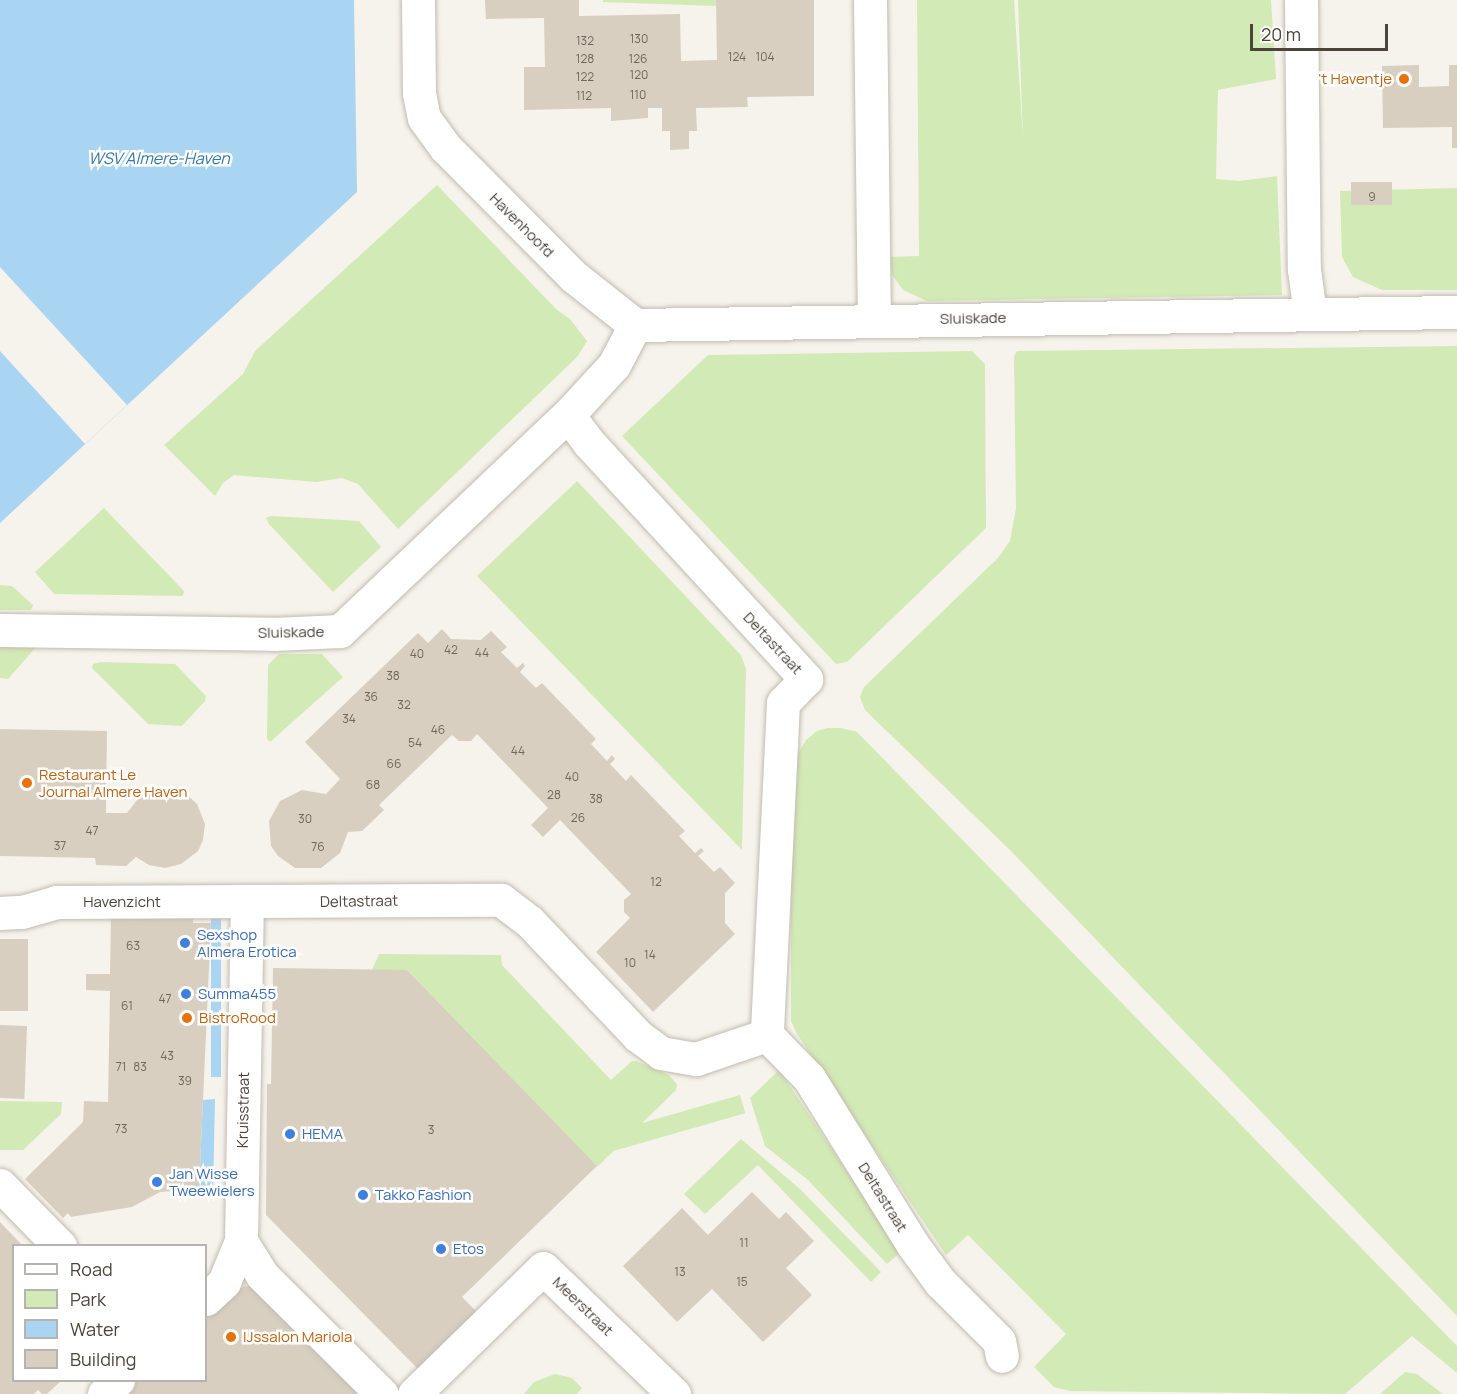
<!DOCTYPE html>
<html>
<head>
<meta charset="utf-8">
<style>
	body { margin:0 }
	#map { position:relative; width:1457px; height:1394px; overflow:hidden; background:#f6f3ec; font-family:Manrope,sans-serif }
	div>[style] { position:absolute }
	.green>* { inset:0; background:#d2eab5; transform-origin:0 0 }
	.water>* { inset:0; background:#a9d4f2; transform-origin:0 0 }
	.pier>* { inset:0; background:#f6f3ec }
	.building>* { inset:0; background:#d8cfc1; transform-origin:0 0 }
	.roads { filter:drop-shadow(0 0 2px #c2bbae) drop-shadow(0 0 2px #c2bbae) }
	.street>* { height:33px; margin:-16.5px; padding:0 16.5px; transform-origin:16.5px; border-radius:16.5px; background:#fff }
	.dots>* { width:16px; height:16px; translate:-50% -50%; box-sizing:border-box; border:3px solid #fff; border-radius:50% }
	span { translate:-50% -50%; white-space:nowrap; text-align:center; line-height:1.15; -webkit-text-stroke:5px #fff; paint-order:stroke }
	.number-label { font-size:12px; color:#6e675b }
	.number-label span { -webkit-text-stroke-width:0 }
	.food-label { font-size:15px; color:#c56008 }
	.right { translate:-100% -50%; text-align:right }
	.left { translate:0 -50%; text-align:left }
	.street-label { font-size:15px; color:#4b4439 }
	.shop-label { font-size:15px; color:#366cbe }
	.water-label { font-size:16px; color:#2e7ab2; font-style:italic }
	.legend { position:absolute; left:12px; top:1244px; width:195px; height:138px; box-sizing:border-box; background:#fff; border:2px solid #b7b4b0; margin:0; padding:8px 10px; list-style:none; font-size:18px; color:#4b4439 }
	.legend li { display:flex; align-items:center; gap:12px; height:30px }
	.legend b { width:30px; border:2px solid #b7b4b0 }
	.scale { position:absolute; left:1250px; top:24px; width:138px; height:27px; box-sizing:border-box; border:3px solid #4b4439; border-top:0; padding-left:8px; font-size:18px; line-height:21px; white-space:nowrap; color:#4b4439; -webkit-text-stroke:4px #fff; paint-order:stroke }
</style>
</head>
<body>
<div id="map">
	<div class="green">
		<i style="clip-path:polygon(603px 0,716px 0,716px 6px,603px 2px)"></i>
		<i style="clip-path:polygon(917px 0,1014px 0,1023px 139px,1018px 0,1271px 0,1276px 79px,1218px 90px,1216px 179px,1239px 181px,1277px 176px,1282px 295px,927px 301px,903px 290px,892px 275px,889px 262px,891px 257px,919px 256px)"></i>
		<i style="clip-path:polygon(437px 185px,557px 310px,570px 319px,587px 341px,578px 356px,398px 529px,358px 484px,342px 478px,316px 482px,234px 475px,223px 483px,215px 496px,164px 445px,243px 374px,255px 351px)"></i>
		<i style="clip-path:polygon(1457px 188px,1457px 290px,1382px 290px,1353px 277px,1342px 257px,1340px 191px)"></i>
		<i style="clip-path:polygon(1457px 346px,1457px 1316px,1011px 851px,865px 710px,860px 697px,864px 687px,998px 558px,1010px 541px,1016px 508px,1014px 356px,1017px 351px)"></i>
		<i style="clip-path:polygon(972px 351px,985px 364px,986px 528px,847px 662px,836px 664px,622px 436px,708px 355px)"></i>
		<i style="clip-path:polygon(577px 481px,741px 655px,746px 669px,742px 850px,477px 576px)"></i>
		<i style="clip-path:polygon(104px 508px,184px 591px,183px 596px,54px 594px,35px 572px)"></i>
		<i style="clip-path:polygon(271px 516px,359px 521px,381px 547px,333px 592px,269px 524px,266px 518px)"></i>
		<i style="clip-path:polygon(0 585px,12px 586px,33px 605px,31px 610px,0 610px)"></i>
		<i style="clip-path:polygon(0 645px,37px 646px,8px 679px,0 678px)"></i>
		<i style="clip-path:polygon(279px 654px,322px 654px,343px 677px,270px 742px,267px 739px,268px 665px)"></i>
		<i style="clip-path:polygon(101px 662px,175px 664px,206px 696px,205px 701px,182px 726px,148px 724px,92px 668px,93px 664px)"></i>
		<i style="clip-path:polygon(828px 728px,841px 728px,857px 732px,1457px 1346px,1457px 1373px,1412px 1336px,1345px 1394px,1070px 1391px,1054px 1387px,1034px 1367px,1066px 1334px,968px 1235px,946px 1255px,797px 1034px,791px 1021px,791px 780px,796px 757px,806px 740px,817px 731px)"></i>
		<i style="clip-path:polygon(379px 954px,501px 955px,502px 965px,611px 1080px,632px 1061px,636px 1061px,669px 1075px,677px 1084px,676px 1090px,597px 1167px,407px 970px,372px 970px)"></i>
		<i style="clip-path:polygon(779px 1070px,901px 1252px,887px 1264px,808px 1180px,765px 1146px,750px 1098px)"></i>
		<i style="left:740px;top:1095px;width:19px;height:209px;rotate:74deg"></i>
		<i style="clip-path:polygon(0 1101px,62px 1102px,61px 1114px,23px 1150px,0 1150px)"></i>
		<i style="clip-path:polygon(741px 1139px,800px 1189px,881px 1272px,871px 1282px,758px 1165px,705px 1214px,684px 1194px)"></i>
		<i style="clip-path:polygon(1405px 1372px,1417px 1374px,1443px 1394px,1380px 1394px)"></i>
		<i style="clip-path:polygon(555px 1374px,572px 1378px,582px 1388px,577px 1394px,524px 1394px,534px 1382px)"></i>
	</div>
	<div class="water">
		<i style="clip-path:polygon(0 0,354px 0,357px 192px,0 523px)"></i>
		<i style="left:211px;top:913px;width:10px;height:164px"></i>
		<i style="clip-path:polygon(215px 1099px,213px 1192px,199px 1189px,203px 1100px)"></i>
	</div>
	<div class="pier">
		<i style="clip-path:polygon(0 267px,127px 405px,85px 444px,0 351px)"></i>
	</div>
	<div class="building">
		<i style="clip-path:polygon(485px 0,579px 0,579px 16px,680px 14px,681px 61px,717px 60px,716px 0,814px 0,814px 96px,747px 97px,748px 107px,696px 108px,697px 131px,689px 131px,689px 149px,670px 150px,670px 131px,662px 131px,662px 108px,648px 108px,648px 118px,611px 121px,611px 108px,524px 110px,524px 67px,545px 67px,544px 18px,486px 19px)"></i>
		<i style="clip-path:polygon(1419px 65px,1419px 87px,1449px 86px,1449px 65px,1457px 65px,1457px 148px,1452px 148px,1452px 127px,1383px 128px,1382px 66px)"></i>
		<i style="left:1392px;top:182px;width:23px;height:41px;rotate:90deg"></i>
		<i style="clip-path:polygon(442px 629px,451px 639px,481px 640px,491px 631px,507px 647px,501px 652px,517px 668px,523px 663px,525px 666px,520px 672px,536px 688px,542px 683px,596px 739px,591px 744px,607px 761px,612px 755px,615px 759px,610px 764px,626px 781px,631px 775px,685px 831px,679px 836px,695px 853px,701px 848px,704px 851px,698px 856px,714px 872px,720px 867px,735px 883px,725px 893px,725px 923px,735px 934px,653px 1012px,596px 952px,630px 918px,624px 912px,624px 900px,631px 894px,560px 820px,543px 837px,531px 825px,548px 808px,477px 734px,471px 741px,459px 741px,452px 735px,379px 805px,384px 810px,362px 831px,348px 832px,340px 853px,321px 868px,295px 868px,278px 856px,271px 846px,269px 821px,280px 801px,302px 790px,326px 794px,340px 779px,305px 742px,418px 633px,428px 643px)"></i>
		<i style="clip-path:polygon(0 729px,107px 731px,106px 813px,127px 813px,137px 800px,152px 790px,169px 788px,185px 793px,197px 804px,205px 824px,203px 840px,198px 851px,181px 864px,165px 868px,149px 865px,136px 857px,126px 866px,96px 865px,95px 858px,0 856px)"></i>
		<i style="clip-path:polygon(111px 916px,193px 918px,193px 923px,211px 923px,199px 1189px,160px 1192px,132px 1207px,71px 1217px,68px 1213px,63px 1218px,25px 1179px,83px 1122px,84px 1101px,108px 1102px,110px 991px,86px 990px,86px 974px,110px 974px)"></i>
		<i style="left:0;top:939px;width:28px;height:72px"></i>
		<i style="clip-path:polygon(273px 968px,407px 970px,597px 1166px,462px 1297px,477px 1312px,418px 1369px,266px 1215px,267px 1084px,271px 1084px)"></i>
		<i style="left:0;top:1025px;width:27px;height:73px;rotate:2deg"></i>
		<i style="clip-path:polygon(752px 1192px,779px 1219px,786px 1212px,814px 1241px,786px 1268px,812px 1295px,763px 1342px,712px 1289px,677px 1322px,623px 1266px,682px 1208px,708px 1235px)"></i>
		<i style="clip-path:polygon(0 1222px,23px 1246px,14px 1246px,14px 1380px,62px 1380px,47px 1394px,42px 1394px,38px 1390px,34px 1394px,0 1394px)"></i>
		<i style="clip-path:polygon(245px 1286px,259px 1288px,370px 1394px,118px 1394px,132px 1380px,206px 1380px,206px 1315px,226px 1297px)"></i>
	</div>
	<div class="roads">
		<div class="street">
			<i style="left:418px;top:0;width:93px;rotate:89.4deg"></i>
			<i style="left:419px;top:93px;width:25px;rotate:79deg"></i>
			<i style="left:424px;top:118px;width:37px;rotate:54deg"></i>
			<i style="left:446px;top:148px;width:180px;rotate:45.2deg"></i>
			<i style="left:573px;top:276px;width:79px;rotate:38.3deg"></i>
			<i style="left:870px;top:0;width:320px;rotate:89.3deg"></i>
			<i style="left:1301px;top:0;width:269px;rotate:89.4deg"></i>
			<i style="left:1304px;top:269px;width:45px;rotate:82.4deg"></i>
			<i style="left:635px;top:325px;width:822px;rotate:-0.91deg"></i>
			<i style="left:568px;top:415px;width:35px;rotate:53deg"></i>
			<i style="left:589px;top:443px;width:321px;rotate:47.4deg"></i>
			<i style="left:806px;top:679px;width:33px;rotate:134deg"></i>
			<i style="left:783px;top:703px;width:332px;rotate:92.8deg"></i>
			<i style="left:767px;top:1035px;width:60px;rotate:45.7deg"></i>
			<i style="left:809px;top:1078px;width:197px;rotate:58.1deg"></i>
			<i style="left:913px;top:1245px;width:46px;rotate:53.9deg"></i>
			<i style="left:940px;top:1282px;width:83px;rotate:45deg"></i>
			<i style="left:999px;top:1341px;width:15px;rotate:79deg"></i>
			<i style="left:0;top:630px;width:273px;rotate:0.8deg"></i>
			<i style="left:273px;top:634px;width:67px;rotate:-2.6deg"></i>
			<i style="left:340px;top:631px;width:314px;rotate:-43.5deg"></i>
			<i style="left:568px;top:415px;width:68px;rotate:-47.4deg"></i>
			<i style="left:614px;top:365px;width:45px;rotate:-62.3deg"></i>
			<i style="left:0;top:913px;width:22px;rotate:-3deg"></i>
			<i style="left:22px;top:912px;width:35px;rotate:-16deg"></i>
			<i style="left:56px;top:902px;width:445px;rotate:-0.3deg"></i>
			<i style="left:501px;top:900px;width:35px;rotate:37deg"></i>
			<i style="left:529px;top:921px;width:158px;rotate:46.5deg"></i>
			<i style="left:638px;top:1036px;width:29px;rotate:36deg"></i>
			<i style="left:661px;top:1053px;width:36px;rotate:10deg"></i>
			<i style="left:696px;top:1059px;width:75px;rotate:-18.7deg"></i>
			<i style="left:0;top:1185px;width:86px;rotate:45.5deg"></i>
			<i style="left:241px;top:1241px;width:40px;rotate:58deg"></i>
			<i style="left:262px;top:1275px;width:169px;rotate:44.8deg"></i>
			<i style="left:206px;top:1299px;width:25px;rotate:-43deg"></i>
			<i style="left:224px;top:1282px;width:44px;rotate:-67.5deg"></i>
			<i style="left:241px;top:1241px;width:331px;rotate:-89deg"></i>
			<i style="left:104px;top:1394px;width:20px;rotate:-45deg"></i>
			<i style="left:414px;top:1394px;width:180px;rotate:-44.3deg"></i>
			<i style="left:543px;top:1268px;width:182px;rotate:43.9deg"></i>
		</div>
	</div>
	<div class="dots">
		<i style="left:1404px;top:79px;background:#e8710a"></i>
		<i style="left:27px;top:783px;background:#e8710a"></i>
		<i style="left:185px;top:943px;background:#3f7fe0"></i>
		<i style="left:186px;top:994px;background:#3f7fe0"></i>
		<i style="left:187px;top:1018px;background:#e8710a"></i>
		<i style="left:290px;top:1134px;background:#3f7fe0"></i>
		<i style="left:157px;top:1182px;background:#3f7fe0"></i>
		<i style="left:363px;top:1195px;background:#3f7fe0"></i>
		<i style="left:441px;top:1249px;background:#3f7fe0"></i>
		<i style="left:231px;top:1337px;background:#e8710a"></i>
	</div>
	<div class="number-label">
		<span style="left:639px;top:39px">130</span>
		<span style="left:585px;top:41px">132</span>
		<span style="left:737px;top:57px">124</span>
		<span style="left:765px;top:57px">104</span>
		<span style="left:585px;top:59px">128</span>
		<span style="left:638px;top:59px">126</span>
		<span style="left:639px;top:75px">120</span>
		<span style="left:585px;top:77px">122</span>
		<span style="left:638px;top:95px">110</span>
		<span style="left:584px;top:96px">112</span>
		<span style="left:1372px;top:197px">9</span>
		<span style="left:451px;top:650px">42</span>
		<span style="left:482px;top:653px">44</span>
		<span style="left:417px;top:654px">40</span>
		<span style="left:393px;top:676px">38</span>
		<span style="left:371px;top:697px">36</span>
		<span style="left:404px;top:705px">32</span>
		<span style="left:349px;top:719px">34</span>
		<span style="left:438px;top:730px">46</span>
		<span style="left:415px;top:743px">54</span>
		<span style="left:518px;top:751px">44</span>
		<span style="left:394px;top:764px">66</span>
		<span style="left:572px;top:777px">40</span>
		<span style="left:373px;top:785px">68</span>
		<span style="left:554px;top:795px">28</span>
		<span style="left:596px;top:799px">38</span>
		<span style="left:578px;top:818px">26</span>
		<span style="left:305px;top:819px">30</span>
		<span style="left:92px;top:831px">47</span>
		<span style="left:60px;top:846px">37</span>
		<span style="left:318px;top:847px">76</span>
		<span style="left:656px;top:882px">12</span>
		<span style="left:133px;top:946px">63</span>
		<span style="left:650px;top:955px">14</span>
		<span style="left:630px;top:963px">10</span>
		<span style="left:165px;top:999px">47</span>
		<span style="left:127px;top:1006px">61</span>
		<span style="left:167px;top:1056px">43</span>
		<span style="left:121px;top:1067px">71</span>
		<span style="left:140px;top:1067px">83</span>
		<span style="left:185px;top:1081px">39</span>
		<span style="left:121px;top:1129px">73</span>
		<span style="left:431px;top:1130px">3</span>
		<span style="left:744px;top:1243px">11</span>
		<span style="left:680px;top:1272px">13</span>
		<span style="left:742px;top:1282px">15</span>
	</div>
	<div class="food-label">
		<span class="right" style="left:1392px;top:79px">'t Haventje</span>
		<span class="left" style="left:39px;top:783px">Restaurant Le<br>Journal Almere Haven</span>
		<span class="left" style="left:199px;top:1018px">BistroRood</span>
		<span class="left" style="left:243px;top:1337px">IJssalon Mariola</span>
	</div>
	<div class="street-label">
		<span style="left:522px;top:225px;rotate:45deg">Havenhoofd</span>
		<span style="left:973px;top:318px;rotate:-1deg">Sluiskade</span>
		<span style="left:291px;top:632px;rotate:-1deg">Sluiskade</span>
		<span style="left:773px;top:643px;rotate:47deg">Deltastraat</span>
		<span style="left:359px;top:901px;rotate:-1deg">Deltastraat</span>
		<span style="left:122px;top:902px">Havenzicht</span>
		<span style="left:243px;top:1110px;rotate:-89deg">Kruisstraat</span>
		<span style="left:883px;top:1197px;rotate:58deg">Deltastraat</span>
		<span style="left:583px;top:1306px;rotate:44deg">Meerstraat</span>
	</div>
	<div class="shop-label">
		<span class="left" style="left:197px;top:943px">Sexshop<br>Almera Erotica</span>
		<span class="left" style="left:198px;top:994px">Summa455</span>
		<span class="left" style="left:302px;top:1134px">HEMA</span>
		<span class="left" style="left:169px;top:1182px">Jan Wisse<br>Tweewielers</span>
		<span class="left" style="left:375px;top:1195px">Takko Fashion</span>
		<span class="left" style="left:453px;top:1249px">Etos</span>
	</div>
	<div class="water-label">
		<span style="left:159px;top:158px">WSV Almere-Haven</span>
	</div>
	<ul class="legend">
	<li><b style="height:8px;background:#fff"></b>Road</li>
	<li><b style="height:16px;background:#d2eab5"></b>Park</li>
	<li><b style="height:16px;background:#a9d4f2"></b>Water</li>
	<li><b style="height:16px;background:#d8cfc1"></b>Building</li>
	</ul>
	<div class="scale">20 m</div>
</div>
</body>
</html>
